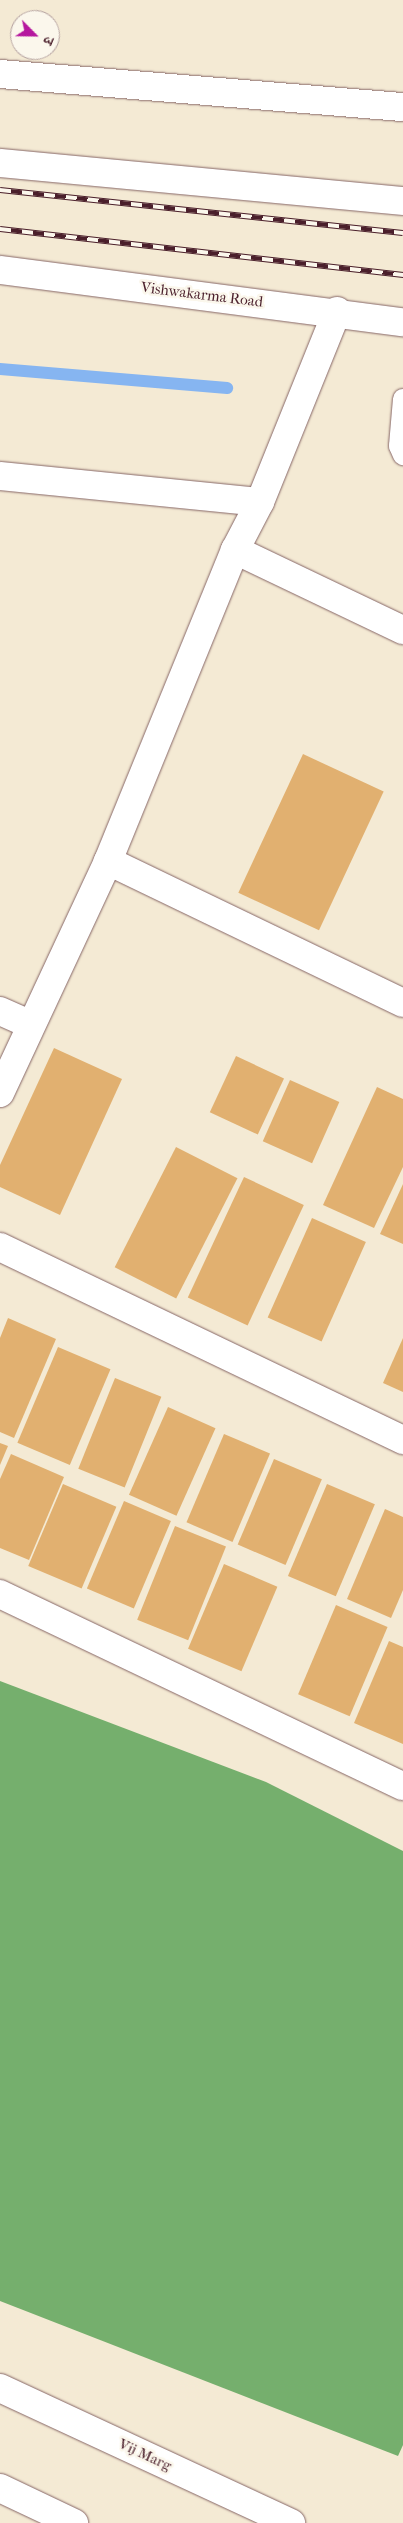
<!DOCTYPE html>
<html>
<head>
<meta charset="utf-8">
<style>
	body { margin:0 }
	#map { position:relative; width:403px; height:2523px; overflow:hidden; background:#f4ead4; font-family:"IM FELL French Canon","Noto Serif Devanagari",serif }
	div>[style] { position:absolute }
	.forest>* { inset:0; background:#75af6d }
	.stream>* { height:12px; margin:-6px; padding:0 6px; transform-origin:6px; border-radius:6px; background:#86b5f1 }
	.building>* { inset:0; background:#e1b070; transform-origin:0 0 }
	.roads { filter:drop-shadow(0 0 1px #866666) drop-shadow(0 0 1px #866666) }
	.service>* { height:20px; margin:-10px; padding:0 10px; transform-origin:10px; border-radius:10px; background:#fff }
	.minor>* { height:28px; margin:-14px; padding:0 14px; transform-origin:14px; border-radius:14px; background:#fff }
	.tertiary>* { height:28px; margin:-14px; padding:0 14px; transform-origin:14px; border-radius:14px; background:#fff }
	.secondary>* { height:28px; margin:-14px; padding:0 14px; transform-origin:14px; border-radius:14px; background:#fff }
	.rail>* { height:5.5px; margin-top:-2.75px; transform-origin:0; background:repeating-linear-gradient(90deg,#fbf7ec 0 11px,#4a1f2b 0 22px); box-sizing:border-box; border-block:1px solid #4a1f2b }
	span { translate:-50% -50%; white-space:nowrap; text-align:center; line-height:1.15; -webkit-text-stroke:5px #fbf7ec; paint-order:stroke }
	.street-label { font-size:15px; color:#4a1f2b }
	.north { position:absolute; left:10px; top:10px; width:50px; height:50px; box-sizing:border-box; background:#fbf7ec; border:1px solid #b4a19f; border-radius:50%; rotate:113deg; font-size:14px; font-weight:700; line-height:20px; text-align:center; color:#4a1f2b }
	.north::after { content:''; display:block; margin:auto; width:18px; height:22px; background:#b5179e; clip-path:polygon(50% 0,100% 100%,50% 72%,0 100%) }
</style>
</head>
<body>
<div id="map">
	<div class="forest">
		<i style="clip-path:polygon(0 1681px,266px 1782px,403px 1851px,403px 2445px,398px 2456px,0 2301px)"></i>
	</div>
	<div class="stream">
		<i style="left:0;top:369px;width:228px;rotate:4.8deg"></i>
	</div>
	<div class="building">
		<i style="left:303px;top:754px;width:89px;height:153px;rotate:25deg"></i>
		<i style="clip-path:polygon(54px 1048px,122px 1079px,60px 1215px,0 1187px,0 1165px)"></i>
		<i style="left:236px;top:1056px;width:53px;height:62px;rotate:25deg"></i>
		<i style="left:290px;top:1080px;width:54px;height:67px;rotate:24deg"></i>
		<i style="clip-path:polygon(377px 1087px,403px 1099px,403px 1167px,374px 1228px,323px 1205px)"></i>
		<i style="left:176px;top:1147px;width:69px;height:135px;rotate:27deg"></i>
		<i style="left:244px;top:1177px;width:66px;height:133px;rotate:25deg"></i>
		<i style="clip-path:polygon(403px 1184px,403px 1244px,380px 1234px)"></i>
		<i style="left:312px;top:1218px;width:59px;height:109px;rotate:24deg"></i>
		<i style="clip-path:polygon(8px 1318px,56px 1339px,14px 1438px,0 1432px,0 1338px)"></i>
		<i style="clip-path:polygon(403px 1338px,403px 1392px,383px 1383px)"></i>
		<i style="left:58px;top:1347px;width:57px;height:104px;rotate:23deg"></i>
		<i style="left:115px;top:1378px;width:50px;height:98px;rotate:22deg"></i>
		<i style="left:168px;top:1407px;width:52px;height:96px;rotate:24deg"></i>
		<i style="left:224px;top:1434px;width:50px;height:96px;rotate:23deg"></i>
		<i style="clip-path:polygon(0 1443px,8px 1446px,0 1465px)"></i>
		<i style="clip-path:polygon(11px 1454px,64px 1477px,29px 1560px,0 1548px,0 1479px)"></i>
		<i style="left:274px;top:1459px;width:52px;height:93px;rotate:23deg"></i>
		<i style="left:63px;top:1484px;width:58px;height:89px;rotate:23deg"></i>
		<i style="left:327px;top:1484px;width:52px;height:100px;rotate:23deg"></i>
		<i style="left:124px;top:1501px;width:51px;height:95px;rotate:23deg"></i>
		<i style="clip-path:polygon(385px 1509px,403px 1517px,403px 1590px,391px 1618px,347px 1599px)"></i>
		<i style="left:175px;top:1526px;width:55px;height:101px;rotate:22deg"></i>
		<i style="left:224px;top:1564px;width:58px;height:92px;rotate:23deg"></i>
		<i style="left:336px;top:1605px;width:56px;height:97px;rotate:23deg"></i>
		<i style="clip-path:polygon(389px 1641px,403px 1647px,403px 1744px,354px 1723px)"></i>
	</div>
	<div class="roads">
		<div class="service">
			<i style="left:403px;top:399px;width:47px;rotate:94.9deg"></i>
			<i style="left:399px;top:446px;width:10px;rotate:66deg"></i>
		</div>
		<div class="minor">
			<i style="left:0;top:74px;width:404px;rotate:4.7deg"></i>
			<i style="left:0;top:476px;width:261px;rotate:5.7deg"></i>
			<i style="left:235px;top:550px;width:186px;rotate:25.5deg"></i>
			<i style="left:108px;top:861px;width:327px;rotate:25.7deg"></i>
			<i style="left:0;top:1011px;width:34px;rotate:24deg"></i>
			<i style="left:0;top:1093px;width:256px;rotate:-65deg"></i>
			<i style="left:108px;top:861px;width:336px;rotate:-67.8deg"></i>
			<i style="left:235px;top:550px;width:54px;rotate:-62.5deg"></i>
			<i style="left:260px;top:502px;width:206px;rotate:-68deg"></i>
			<i style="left:0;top:1247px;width:447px;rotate:25.6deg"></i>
			<i style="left:0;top:1594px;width:446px;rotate:25.5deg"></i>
			<i style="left:0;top:2488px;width:82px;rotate:25.3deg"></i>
		</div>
		<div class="tertiary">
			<i style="left:0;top:2388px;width:321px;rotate:24.9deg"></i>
		</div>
		<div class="secondary">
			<i style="left:0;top:163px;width:405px;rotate:5.4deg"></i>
			<i style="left:0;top:270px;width:406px;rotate:7.4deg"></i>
		</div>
	</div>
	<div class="rail">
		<i style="left:0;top:190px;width:405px;rotate:6.1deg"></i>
		<i style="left:0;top:229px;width:406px;rotate:6.5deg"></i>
	</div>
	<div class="street-label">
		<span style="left:202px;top:295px;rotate:7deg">Vishwakarma Road</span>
		<span style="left:145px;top:2455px;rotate:25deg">Vij Marg</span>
	</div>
	<div class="north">उ</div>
</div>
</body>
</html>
